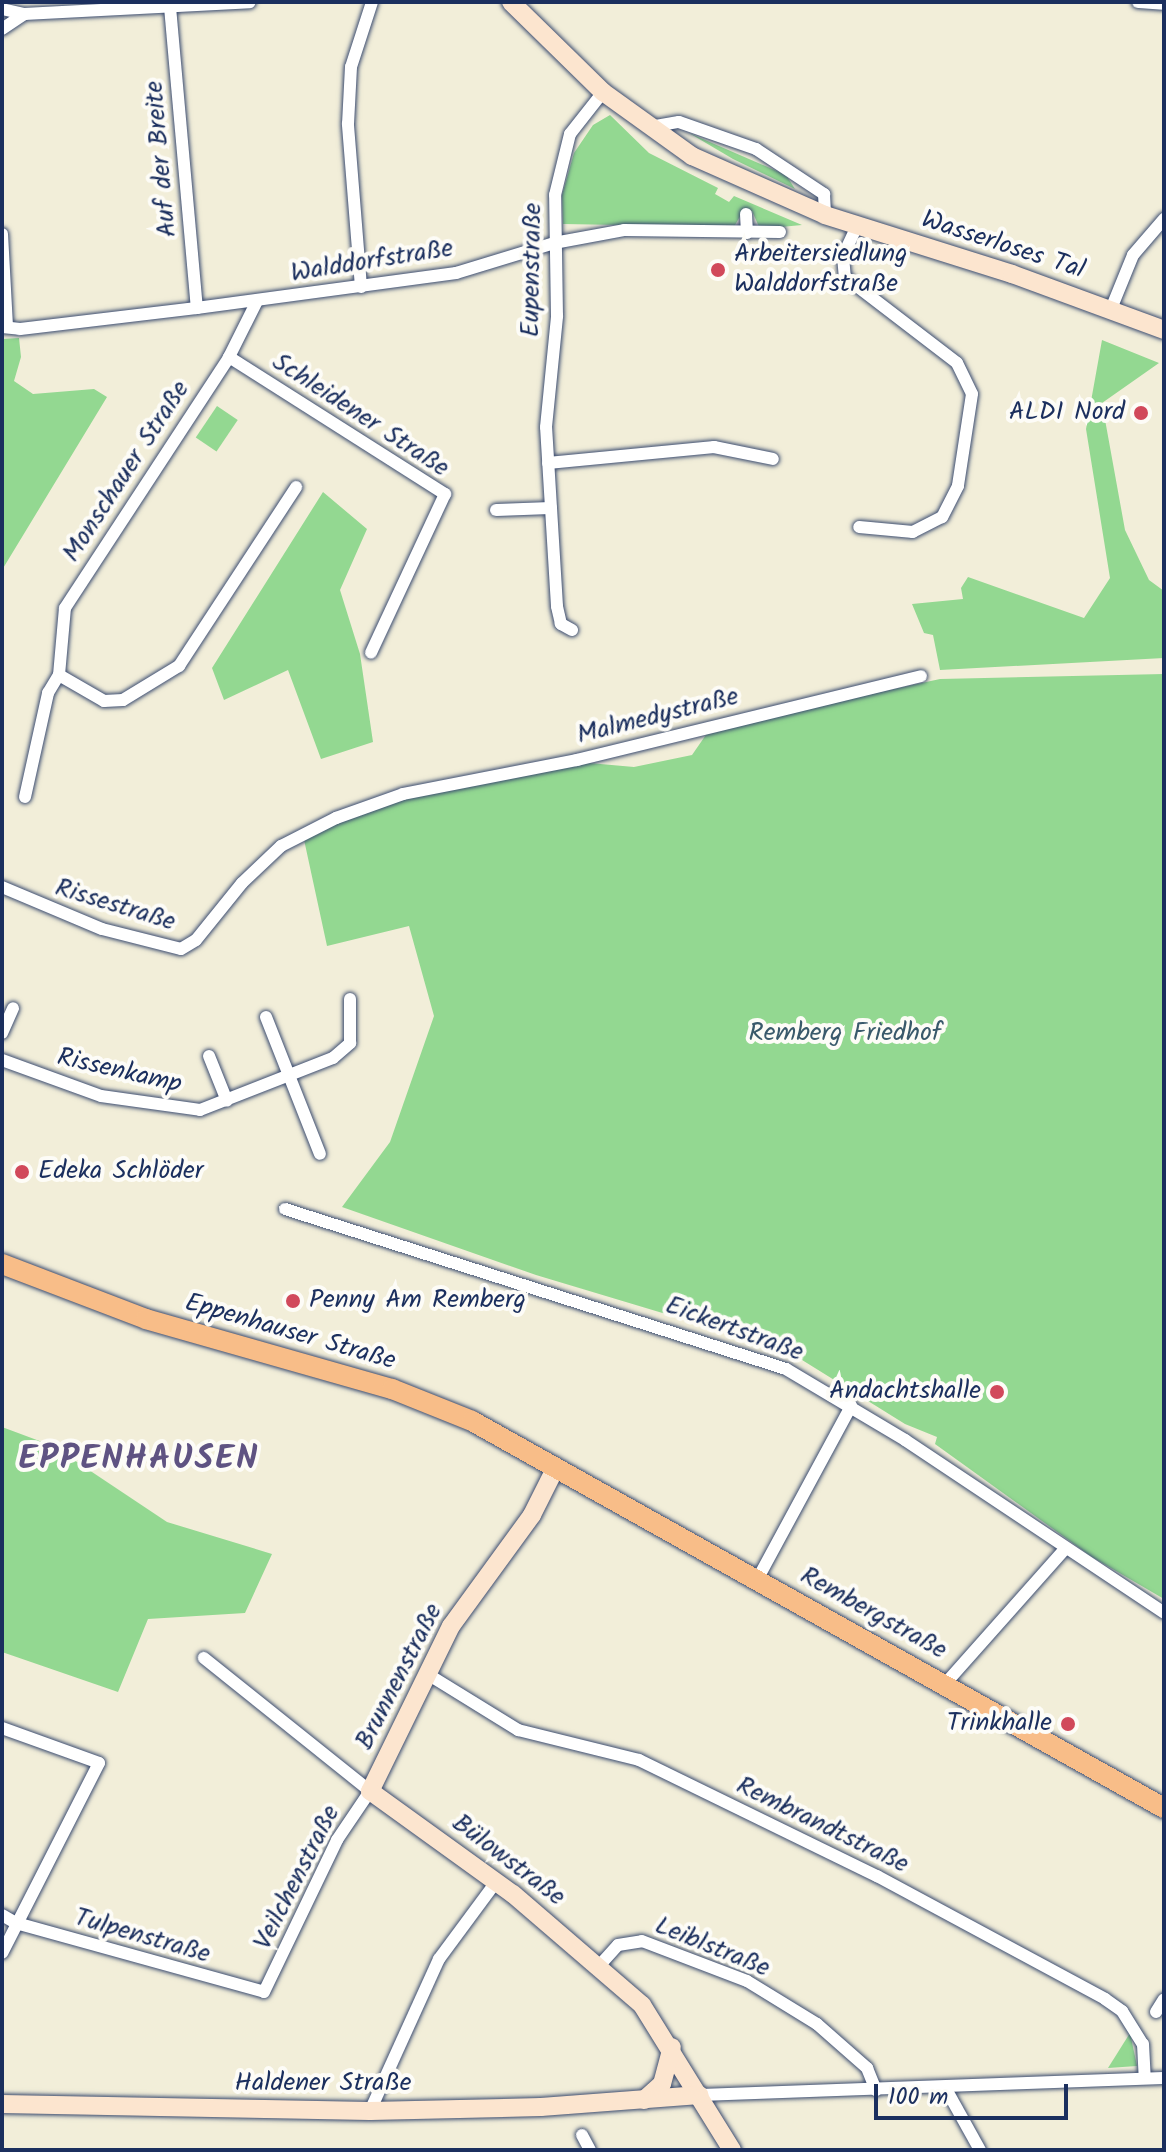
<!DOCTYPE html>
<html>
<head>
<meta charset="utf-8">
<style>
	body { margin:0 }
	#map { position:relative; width:1166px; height:2152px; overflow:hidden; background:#f2eed9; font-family:Kalam,sans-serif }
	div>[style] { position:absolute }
	.green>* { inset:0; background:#93d891; transform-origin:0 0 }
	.roads { filter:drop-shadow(0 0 2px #3b4c70) drop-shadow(0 0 2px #3b4c70) }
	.street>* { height:12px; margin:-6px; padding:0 6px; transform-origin:6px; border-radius:6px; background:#fff }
	.secondary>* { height:18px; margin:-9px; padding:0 9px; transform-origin:9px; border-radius:9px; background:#fce5cf }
	.primary>* { height:20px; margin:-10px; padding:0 10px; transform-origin:10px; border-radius:10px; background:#f8bd88 }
	.dots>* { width:22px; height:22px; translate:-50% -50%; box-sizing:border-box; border:4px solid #fdfcf7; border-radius:50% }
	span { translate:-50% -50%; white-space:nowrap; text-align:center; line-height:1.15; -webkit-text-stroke:8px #fdfcf7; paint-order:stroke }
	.street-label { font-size:26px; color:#1b2f5e }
	.poi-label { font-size:26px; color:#1b2f5e }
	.left { translate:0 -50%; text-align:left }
	.right { translate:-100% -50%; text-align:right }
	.park-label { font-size:26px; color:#39596b }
	.district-label { font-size:34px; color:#5f5382; font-weight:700; letter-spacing:2px }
	.frame { position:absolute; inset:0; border:4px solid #1b2f5e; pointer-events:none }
	.scale { position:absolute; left:874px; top:2084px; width:194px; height:36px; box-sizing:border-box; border:4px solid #1b2f5e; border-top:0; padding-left:10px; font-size:24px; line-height:28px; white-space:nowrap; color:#1b2f5e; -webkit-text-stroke:6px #fdfcf7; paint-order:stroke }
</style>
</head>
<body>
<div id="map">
	<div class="green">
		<i style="clip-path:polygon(610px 115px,649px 153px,718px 188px,715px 194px,729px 202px,734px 196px,802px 225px,760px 229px,752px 211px,743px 211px,734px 227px,563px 224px,562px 195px,574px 153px,593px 125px)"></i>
		<i style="clip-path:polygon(689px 133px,786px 175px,795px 189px,733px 159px)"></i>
		<i style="clip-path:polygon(19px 338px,21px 357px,14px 381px,33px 394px,94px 389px,107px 397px,2px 570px,2px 339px)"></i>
		<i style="clip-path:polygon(1102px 340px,1159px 363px,1102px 403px,1125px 530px,1149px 580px,1164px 591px,1164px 658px,940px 670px,933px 635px,924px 633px,912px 604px,963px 599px,961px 588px,968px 577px,1084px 618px,1110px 578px,1086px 429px)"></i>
		<i style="left:217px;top:406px;width:25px;height:38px;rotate:34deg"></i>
		<i style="clip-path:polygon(323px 492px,367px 529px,340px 590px,360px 654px,373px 742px,321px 759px,288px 670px,224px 700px,212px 668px)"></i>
		<i style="clip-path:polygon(1164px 674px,1164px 1599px,1092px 1557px,935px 1444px,937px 1437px,905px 1424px,786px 1350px,536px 1275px,342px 1207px,390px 1142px,434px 1016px,409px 926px,327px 946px,303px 835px,403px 794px,578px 762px,634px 767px,692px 755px,710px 729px,940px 679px)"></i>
		<i style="clip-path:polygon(2px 1427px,53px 1446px,167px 1522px,272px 1554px,245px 1613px,148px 1619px,118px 1692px,2px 1652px)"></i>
		<i style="clip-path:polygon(1130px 2033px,1137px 2066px,1108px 2068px)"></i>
	</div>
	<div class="roads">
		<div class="street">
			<i style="left:1138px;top:2px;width:26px;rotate:4deg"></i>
			<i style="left:170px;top:7px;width:302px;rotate:84.9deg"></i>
			<i style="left:2px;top:9px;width:23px;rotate:13deg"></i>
			<i style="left:2px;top:29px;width:27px;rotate:-34deg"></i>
			<i style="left:24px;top:14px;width:226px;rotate:-3deg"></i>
			<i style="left:650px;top:127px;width:29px;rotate:-10deg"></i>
			<i style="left:679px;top:122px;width:82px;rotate:19.3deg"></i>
			<i style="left:756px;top:149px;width:82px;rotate:33.5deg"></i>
			<i style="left:824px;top:194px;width:21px;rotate:87deg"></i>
			<i style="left:746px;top:214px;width:19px;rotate:87deg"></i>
			<i style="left:857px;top:226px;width:33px;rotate:115deg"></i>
			<i style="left:843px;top:256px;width:21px;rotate:85deg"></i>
			<i style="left:845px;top:277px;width:141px;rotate:37.5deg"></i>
			<i style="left:957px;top:363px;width:34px;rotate:64deg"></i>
			<i style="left:972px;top:394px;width:93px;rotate:98.7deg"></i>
			<i style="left:958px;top:486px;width:35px;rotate:117deg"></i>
			<i style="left:942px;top:517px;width:33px;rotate:153deg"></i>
			<i style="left:913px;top:532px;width:54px;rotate:-174.7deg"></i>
			<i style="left:2px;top:234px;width:92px;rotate:86.9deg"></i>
			<i style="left:361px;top:287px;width:164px;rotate:-94.6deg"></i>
			<i style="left:348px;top:124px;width:57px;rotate:-87deg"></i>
			<i style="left:351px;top:67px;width:68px;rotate:-72.1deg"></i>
			<i style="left:1111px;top:309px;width:58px;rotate:-67.8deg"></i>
			<i style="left:1133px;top:255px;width:48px;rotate:-49.3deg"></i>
			<i style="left:2px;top:327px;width:18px;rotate:6deg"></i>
			<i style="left:20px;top:329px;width:178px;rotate:-6.8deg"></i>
			<i style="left:197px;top:308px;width:261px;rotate:-7.7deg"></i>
			<i style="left:456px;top:273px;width:102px;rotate:-17deg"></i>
			<i style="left:554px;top:243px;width:71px;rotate:-10.5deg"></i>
			<i style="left:624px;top:230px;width:156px;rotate:0.7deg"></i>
			<i style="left:229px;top:357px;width:256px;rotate:32.4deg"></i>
			<i style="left:445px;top:494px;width:175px;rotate:115deg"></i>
			<i style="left:548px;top:463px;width:167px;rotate:-5.5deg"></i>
			<i style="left:714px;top:447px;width:60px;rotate:11.5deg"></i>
			<i style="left:496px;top:510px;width:55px;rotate:-2.1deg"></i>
			<i style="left:572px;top:630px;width:13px;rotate:-151deg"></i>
			<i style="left:561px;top:624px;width:18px;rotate:-103deg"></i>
			<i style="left:557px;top:606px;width:179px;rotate:-93.5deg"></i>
			<i style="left:546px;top:427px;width:112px;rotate:-84.3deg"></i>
			<i style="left:557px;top:316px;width:121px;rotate:-90.9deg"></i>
			<i style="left:555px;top:195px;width:63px;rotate:-76.2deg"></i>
			<i style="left:570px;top:134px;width:53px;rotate:-51.8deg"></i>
			<i style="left:59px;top:675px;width:52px;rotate:30deg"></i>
			<i style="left:104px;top:701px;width:19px;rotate:-3deg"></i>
			<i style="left:123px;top:700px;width:66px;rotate:-31.3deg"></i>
			<i style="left:179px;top:666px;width:214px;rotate:-56.8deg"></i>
			<i style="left:25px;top:797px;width:107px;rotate:-77.5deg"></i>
			<i style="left:48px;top:693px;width:21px;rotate:-59deg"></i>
			<i style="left:59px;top:675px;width:67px;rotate:-84.9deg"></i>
			<i style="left:65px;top:608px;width:300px;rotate:-56.8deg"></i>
			<i style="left:229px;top:357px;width:63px;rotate:-63.4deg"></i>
			<i style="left:2px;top:887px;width:108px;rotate:22.8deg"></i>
			<i style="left:102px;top:929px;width:81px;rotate:14.2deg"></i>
			<i style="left:181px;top:949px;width:17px;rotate:-31deg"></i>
			<i style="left:196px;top:940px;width:73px;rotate:-51.1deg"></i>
			<i style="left:242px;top:883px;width:54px;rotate:-43.5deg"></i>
			<i style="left:281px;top:846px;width:62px;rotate:-27deg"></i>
			<i style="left:336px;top:818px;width:71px;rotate:-19.7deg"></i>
			<i style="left:403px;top:794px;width:177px;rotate:-11.1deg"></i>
			<i style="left:577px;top:760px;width:354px;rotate:-13.7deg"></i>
			<i style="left:266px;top:1017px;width:147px;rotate:68.5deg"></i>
			<i style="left:2px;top:1033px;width:27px;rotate:-66deg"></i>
			<i style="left:209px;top:1056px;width:48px;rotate:68.2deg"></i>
			<i style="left:2px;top:1060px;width:105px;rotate:20deg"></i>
			<i style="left:101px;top:1096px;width:100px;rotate:8deg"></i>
			<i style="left:200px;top:1110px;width:143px;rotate:-21.4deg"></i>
			<i style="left:333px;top:1058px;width:23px;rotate:-41deg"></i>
			<i style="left:350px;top:1043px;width:44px;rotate:-90deg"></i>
			<i style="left:285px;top:1209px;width:526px;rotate:17.71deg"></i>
			<i style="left:786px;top:1369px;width:139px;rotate:30.8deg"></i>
			<i style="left:905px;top:1440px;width:311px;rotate:33.7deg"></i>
			<i style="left:757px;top:1580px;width:198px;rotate:-61.6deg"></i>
			<i style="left:429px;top:1675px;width:105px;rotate:31.7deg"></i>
			<i style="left:518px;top:1730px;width:125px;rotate:13.9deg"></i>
			<i style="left:639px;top:1760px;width:265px;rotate:26deg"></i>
			<i style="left:877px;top:1876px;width:259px;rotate:28.3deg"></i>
			<i style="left:1105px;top:1999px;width:21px;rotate:35deg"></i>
			<i style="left:1122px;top:2011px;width:39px;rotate:58deg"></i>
			<i style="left:1143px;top:2044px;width:34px;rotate:87deg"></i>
			<i style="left:945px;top:1684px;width:181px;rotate:-48.4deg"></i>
			<i style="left:2px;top:1728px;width:103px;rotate:19.8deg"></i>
			<i style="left:99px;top:1763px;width:213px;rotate:117deg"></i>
			<i style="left:2px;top:1915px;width:16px;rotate:30deg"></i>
			<i style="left:16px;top:1923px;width:257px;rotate:15.5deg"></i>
			<i style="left:264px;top:1992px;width:169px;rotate:-64.3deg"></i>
			<i style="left:337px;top:1840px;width:59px;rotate:-56deg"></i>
			<i style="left:370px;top:1791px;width:213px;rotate:-141.3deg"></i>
			<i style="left:599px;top:1966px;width:28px;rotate:-48deg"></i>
			<i style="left:618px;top:1945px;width:24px;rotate:-9deg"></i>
			<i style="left:642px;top:1941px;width:112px;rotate:20.9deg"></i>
			<i style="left:747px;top:1981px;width:82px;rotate:31.6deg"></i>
			<i style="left:817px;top:2024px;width:67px;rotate:41.3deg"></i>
			<i style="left:867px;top:2068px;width:24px;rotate:68deg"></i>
			<i style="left:1156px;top:2012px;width:15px;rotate:-58deg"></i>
			<i style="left:946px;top:2089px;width:70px;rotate:60.9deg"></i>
			<i style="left:700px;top:2095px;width:464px;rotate:-2.1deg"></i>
			<i style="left:370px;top:2111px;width:167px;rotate:-65.6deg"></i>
			<i style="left:439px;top:1959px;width:96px;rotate:-53.5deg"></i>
			<i style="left:582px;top:2135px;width:17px;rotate:62deg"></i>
		</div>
		<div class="secondary">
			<i style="left:511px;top:2px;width:129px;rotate:44.4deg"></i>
			<i style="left:603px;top:92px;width:110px;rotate:35.7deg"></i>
			<i style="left:692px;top:156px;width:145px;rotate:23.9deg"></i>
			<i style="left:825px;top:215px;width:196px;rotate:17.5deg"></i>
			<i style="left:1012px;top:274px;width:162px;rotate:20.2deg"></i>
			<i style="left:556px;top:1467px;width:54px;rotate:116.6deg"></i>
			<i style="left:532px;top:1515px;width:137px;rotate:126.1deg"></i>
			<i style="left:451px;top:1626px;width:184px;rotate:116.1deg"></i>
			<i style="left:370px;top:1791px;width:176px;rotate:35.8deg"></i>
			<i style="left:513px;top:1894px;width:170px;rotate:40.7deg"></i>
			<i style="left:642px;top:2005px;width:171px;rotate:58.2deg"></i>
			<i style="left:644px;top:2100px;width:24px;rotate:-42deg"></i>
			<i style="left:662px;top:2084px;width:38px;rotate:-75deg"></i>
			<i style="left:2px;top:2104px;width:368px;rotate:1.1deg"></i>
			<i style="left:370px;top:2111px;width:171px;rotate:-1.3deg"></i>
			<i style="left:541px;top:2107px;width:159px;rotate:-4.3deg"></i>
		</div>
		<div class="primary">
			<i style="left:2px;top:1264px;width:154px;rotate:20.9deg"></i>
			<i style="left:146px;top:1319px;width:256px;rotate:15.9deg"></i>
			<i style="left:392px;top:1389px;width:86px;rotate:21.8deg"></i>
			<i style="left:472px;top:1421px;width:793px;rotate:29.22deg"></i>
		</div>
	</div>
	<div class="dots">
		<i style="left:718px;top:270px;background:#d1495b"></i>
		<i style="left:1141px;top:413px;background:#d1495b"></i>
		<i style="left:22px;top:1172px;background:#d1495b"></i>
		<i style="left:293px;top:1301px;background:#d1495b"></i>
		<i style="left:997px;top:1392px;background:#d1495b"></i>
		<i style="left:1068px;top:1724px;background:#d1495b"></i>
	</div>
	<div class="street-label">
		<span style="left:162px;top:159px;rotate:-95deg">Auf der Breite</span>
		<span style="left:1003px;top:246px;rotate:18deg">Wasserloses Tal</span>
		<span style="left:372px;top:262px;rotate:-9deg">Walddorfstraße</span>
		<span style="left:533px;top:270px;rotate:-89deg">Eupenstraße</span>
		<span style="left:360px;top:416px;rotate:33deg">Schleidener Straße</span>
		<span style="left:127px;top:472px;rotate:-57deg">Monschauer Straße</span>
		<span style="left:658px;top:717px;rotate:-14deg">Malmedystraße</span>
		<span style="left:115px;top:906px;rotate:17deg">Rissestraße</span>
		<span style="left:119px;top:1072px;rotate:13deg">Rissenkamp</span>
		<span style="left:734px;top:1330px;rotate:20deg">Eickertstraße</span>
		<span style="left:290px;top:1333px;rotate:16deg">Eppenhauser Straße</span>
		<span style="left:873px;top:1614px;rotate:29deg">Rembergstraße</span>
		<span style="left:400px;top:1677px;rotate:-63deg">Brunnenstraße</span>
		<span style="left:822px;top:1826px;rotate:26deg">Rembrandtstraße</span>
		<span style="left:508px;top:1861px;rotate:37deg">Bülowstraße</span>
		<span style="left:298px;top:1878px;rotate:-63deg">Veilchenstraße</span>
		<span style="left:142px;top:1937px;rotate:16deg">Tulpenstraße</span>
		<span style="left:712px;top:1948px;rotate:22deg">Leiblstraße</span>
		<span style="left:323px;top:2084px">Haldener Straße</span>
	</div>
	<div class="poi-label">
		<span class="left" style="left:734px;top:270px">Arbeitersiedlung<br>Walddorfstraße</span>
		<span class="right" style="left:1125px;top:413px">ALDI Nord</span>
		<span class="left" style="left:38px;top:1172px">Edeka Schlöder</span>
		<span class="left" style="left:309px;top:1301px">Penny Am Remberg</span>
		<span class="right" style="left:981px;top:1392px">Andachtshalle</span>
		<span class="right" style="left:1052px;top:1724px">Trinkhalle</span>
	</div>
	<div class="park-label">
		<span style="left:845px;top:1034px">Remberg Friedhof</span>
	</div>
	<div class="district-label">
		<span style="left:139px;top:1460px">EPPENHAUSEN</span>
	</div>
	<div class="frame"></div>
	<div class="scale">100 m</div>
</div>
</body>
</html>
